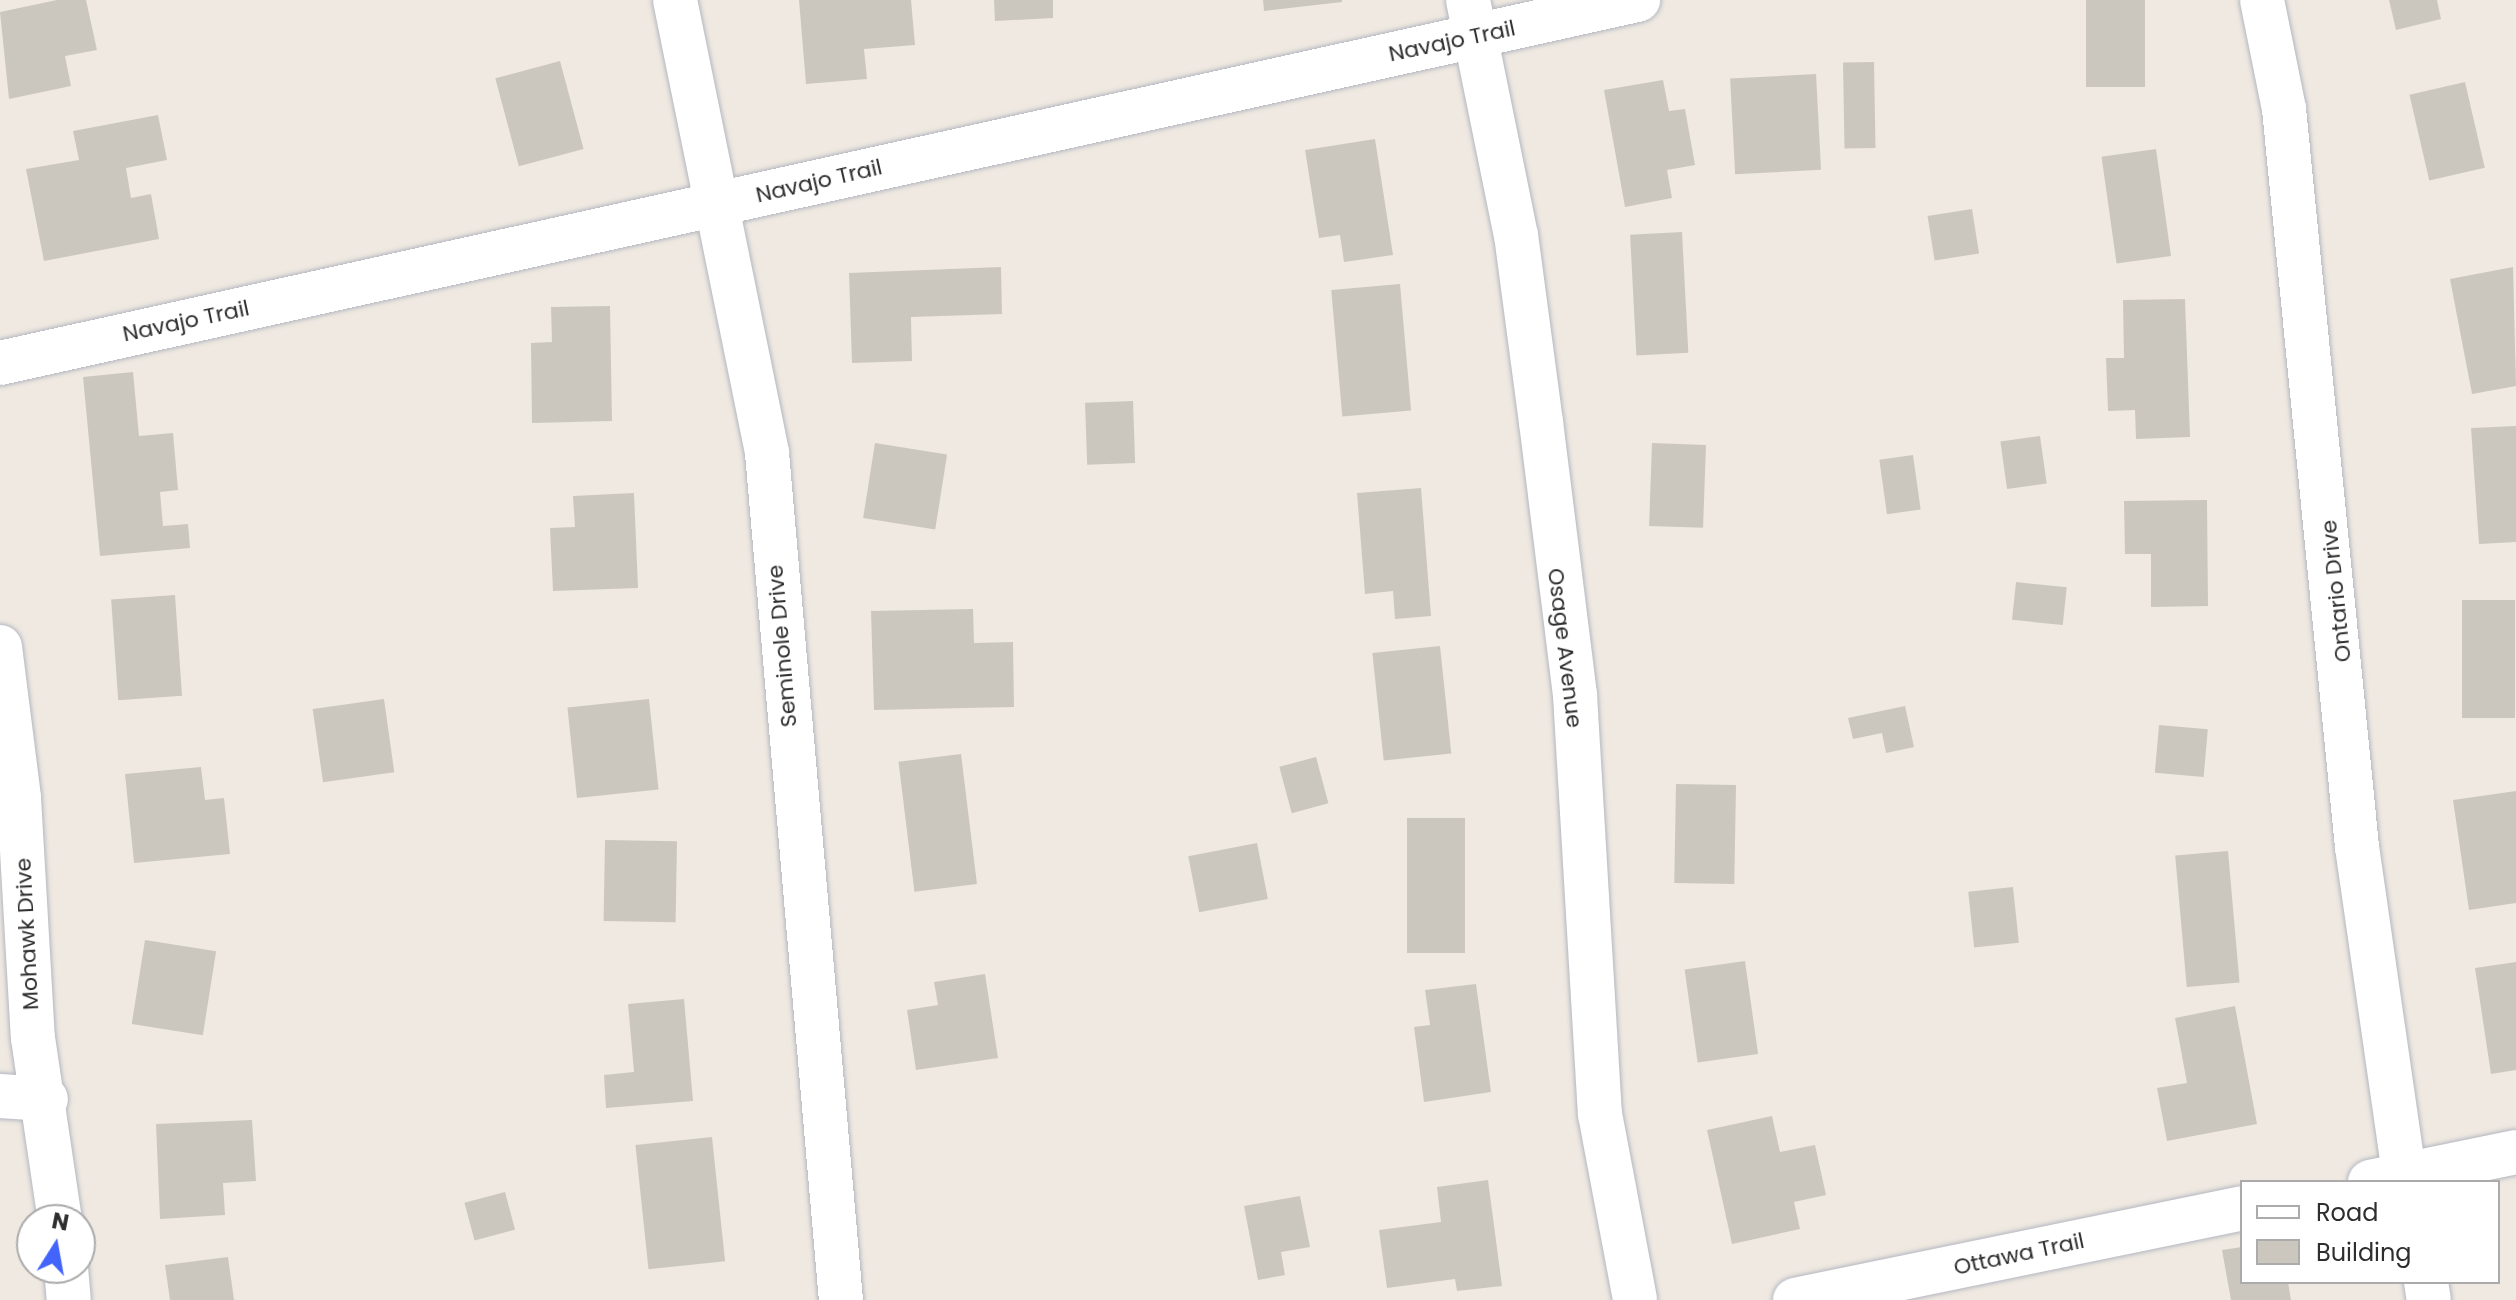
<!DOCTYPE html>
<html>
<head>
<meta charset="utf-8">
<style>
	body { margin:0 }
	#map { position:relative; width:2516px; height:1300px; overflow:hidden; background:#efe9e1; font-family:Poppins,sans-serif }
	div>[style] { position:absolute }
	.building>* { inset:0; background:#cbc7bf; transform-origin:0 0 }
	.roads { filter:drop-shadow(0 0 2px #b4b7c1) drop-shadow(0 0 2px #b4b7c1) }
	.minor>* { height:44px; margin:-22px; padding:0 22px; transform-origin:22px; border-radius:22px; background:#fff }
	span { translate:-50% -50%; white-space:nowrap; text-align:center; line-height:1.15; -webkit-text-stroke:8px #fff; paint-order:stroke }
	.street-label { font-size:22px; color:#2e2e2e }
	.legend { position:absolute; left:2240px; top:1180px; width:260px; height:104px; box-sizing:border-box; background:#fff; border:2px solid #ababab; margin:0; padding:10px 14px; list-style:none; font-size:24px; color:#2e2e2e }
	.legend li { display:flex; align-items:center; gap:16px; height:40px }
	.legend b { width:40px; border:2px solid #ababab }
	.north { position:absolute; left:16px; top:1204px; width:80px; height:80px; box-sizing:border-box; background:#fff; border:2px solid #ababab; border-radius:50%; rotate:11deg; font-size:22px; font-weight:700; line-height:32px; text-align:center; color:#2e2e2e }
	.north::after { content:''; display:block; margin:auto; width:28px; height:36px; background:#4264fb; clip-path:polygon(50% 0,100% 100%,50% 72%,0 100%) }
</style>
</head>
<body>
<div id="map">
	<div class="building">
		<i style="clip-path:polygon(57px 0,86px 0,97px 50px,65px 56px,71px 86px,9px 99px,0 12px)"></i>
		<i style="clip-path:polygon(799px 0,911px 0,915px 45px,864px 49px,867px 79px,806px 84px)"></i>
		<i style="clip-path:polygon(994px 0,1053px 0,1053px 18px,995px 21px)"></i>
		<i style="clip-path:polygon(1263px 0,1342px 0,1342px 2px,1264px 11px)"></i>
		<i style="left:2086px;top:0;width:59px;height:87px"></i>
		<i style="clip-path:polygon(2389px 0,2437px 0,2441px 19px,2396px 30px)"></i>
		<i style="left:560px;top:61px;width:91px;height:67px;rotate:75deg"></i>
		<i style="left:1874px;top:62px;width:86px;height:31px;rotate:89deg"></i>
		<i style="left:1816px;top:74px;width:96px;height:86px;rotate:87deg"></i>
		<i style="clip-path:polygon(1663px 80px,1669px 111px,1685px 109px,1695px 165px,1667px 170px,1672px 198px,1625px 207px,1604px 90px)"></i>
		<i style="left:2465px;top:82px;width:88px;height:57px;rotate:77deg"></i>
		<i style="clip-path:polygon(158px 115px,167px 160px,126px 168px,131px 198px,151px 194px,159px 239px,44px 261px,26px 169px,79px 160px,73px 131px)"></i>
		<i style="clip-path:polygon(1375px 139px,1393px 255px,1344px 262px,1340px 235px,1319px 238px,1305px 150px)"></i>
		<i style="left:2156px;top:149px;width:108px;height:55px;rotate:82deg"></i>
		<i style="left:1972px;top:209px;width:45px;height:45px;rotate:81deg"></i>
		<i style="left:1682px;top:232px;width:121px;height:52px;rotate:87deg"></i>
		<i style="clip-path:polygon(1001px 267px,1002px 314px,911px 317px,912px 361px,852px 363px,849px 273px)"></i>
		<i style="clip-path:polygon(2513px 267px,2516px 386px,2472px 394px,2450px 279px)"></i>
		<i style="left:1400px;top:284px;width:127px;height:69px;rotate:85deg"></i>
		<i style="clip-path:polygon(2185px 299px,2190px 437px,2136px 439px,2135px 410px,2108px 411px,2106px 358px,2124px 358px,2123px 300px)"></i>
		<i style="clip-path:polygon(610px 306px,612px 421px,532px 423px,531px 343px,552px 342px,551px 307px)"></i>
		<i style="clip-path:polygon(133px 372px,139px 436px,173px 433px,178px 490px,160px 492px,163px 526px,188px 524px,190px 548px,100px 556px,83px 377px)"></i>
		<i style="left:1133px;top:401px;width:62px;height:48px;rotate:88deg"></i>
		<i style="clip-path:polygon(2516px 426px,2516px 542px,2479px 544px,2471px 428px)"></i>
		<i style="left:2040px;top:436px;width:48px;height:40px;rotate:82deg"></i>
		<i style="left:875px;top:443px;width:73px;height:76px;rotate:9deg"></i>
		<i style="left:1652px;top:443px;width:54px;height:83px;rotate:2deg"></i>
		<i style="left:1913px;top:455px;width:55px;height:34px;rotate:82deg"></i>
		<i style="clip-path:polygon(1421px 488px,1431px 616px,1395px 619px,1393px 591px,1365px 594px,1357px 493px)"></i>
		<i style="clip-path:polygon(634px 493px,638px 588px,553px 591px,550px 528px,575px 527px,573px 496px)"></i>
		<i style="clip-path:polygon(2207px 500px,2208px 606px,2151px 607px,2151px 554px,2125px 554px,2124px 501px)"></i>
		<i style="left:2016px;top:582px;width:51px;height:38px;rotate:6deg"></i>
		<i style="left:175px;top:595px;width:101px;height:64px;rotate:86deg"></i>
		<i style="left:2515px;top:600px;width:118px;height:53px;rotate:90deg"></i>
		<i style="clip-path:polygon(973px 609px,974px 643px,1013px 642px,1014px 707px,874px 710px,871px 611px)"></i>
		<i style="left:1440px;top:646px;width:108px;height:68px;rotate:84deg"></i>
		<i style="left:384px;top:699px;width:74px;height:72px;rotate:82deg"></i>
		<i style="left:649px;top:699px;width:91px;height:82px;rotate:84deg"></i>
		<i style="clip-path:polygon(1905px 706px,1914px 747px,1886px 753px,1882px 733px,1853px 739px,1848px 718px)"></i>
		<i style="left:2159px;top:725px;width:49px;height:48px;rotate:5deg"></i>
		<i style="left:961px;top:754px;width:131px;height:63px;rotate:83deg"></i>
		<i style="left:1316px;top:757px;width:48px;height:38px;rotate:75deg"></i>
		<i style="clip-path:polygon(201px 767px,205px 800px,224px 798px,230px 854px,134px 863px,125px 774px)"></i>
		<i style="left:1676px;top:784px;width:60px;height:99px;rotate:1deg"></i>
		<i style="clip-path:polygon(2516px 791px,2516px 903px,2469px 910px,2453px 800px)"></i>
		<i style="left:1407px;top:818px;width:58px;height:135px"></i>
		<i style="left:605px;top:840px;width:72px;height:81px;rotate:1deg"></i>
		<i style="left:1257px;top:843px;width:57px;height:70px;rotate:79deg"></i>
		<i style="left:2228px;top:851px;width:132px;height:53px;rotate:85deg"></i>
		<i style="left:2013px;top:887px;width:56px;height:45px;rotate:84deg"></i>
		<i style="left:145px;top:940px;width:72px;height:85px;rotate:9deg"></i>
		<i style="left:1745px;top:961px;width:94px;height:61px;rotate:82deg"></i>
		<i style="clip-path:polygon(2516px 962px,2516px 1070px,2491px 1074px,2475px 968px)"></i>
		<i style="clip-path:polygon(985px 974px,998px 1058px,916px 1070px,907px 1010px,938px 1005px,934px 982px)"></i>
		<i style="clip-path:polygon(1476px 984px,1491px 1092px,1424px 1102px,1414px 1027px,1430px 1025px,1425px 990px)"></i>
		<i style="clip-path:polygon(684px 999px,693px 1101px,606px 1108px,604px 1075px,634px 1072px,628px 1004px)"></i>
		<i style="clip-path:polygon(2235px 1006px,2257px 1124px,2167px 1141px,2157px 1088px,2187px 1083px,2175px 1018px)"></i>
		<i style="clip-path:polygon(1772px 1116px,1780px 1152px,1815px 1145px,1826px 1195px,1794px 1202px,1800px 1229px,1732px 1244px,1707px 1130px)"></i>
		<i style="clip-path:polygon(252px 1120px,256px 1181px,223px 1183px,225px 1215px,160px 1219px,156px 1124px)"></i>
		<i style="left:712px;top:1137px;width:125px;height:77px;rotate:84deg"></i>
		<i style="clip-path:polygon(1488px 1180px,1502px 1286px,1457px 1291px,1455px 1279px,1387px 1288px,1379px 1230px,1441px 1222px,1437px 1187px)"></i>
		<i style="left:505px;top:1192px;width:39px;height:42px;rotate:75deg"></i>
		<i style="clip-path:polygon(1300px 1196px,1310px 1247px,1281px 1252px,1285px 1275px,1258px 1280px,1244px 1206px)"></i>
		<i style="clip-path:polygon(2242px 1247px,2242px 1282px,2288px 1282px,2291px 1300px,2231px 1300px,2222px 1250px)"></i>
		<i style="clip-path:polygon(228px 1257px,234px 1300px,170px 1300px,165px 1265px)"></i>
	</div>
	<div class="roads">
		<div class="minor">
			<i style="left:675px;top:0;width:462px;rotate:78.5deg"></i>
			<i style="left:767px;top:453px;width:850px;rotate:85.01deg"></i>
			<i style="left:1468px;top:0;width:240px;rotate:78.5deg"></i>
			<i style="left:1516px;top:235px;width:189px;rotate:82.4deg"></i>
			<i style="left:1541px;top:422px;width:275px;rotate:82.9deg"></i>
			<i style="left:1575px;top:695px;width:420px;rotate:86.6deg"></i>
			<i style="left:1600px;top:1114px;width:189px;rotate:79.3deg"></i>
			<i style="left:2262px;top:0;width:111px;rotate:78.6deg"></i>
			<i style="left:2284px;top:109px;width:742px;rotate:84.35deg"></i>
			<i style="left:2357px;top:847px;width:338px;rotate:81.8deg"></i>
			<i style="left:0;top:363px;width:1678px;rotate:-12.5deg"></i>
			<i style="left:0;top:647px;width:152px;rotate:82.8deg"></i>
			<i style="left:19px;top:798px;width:240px;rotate:86.7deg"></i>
			<i style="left:33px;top:1038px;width:184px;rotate:81.6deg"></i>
			<i style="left:0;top:1096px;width:46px;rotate:3.7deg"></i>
			<i style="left:2370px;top:1182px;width:149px;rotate:-11.6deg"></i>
			<i style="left:66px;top:1268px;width:32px;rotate:85deg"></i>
			<i style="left:2426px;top:1282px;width:18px;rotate:81deg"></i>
			<i style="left:1795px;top:1300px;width:456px;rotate:-11.6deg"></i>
		</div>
	</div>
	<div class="street-label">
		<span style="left:1452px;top:41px;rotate:-12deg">Navajo Trail</span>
		<span style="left:819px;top:181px;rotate:-13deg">Navajo Trail</span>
		<span style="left:186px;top:321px;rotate:-12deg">Navajo Trail</span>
		<span style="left:2336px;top:591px;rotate:-96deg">Ontario Drive</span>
		<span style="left:782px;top:646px;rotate:-95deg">Seminole Drive</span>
		<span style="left:1565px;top:648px;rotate:83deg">Osage Avenue</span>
		<span style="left:27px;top:934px;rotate:-93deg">Mohawk Drive</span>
		<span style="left:2019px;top:1254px;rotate:-12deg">Ottawa Trail</span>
	</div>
	<ul class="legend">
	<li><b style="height:10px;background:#fff"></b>Road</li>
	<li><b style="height:22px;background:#cbc7bf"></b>Building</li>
	</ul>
	<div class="north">N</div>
</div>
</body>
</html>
